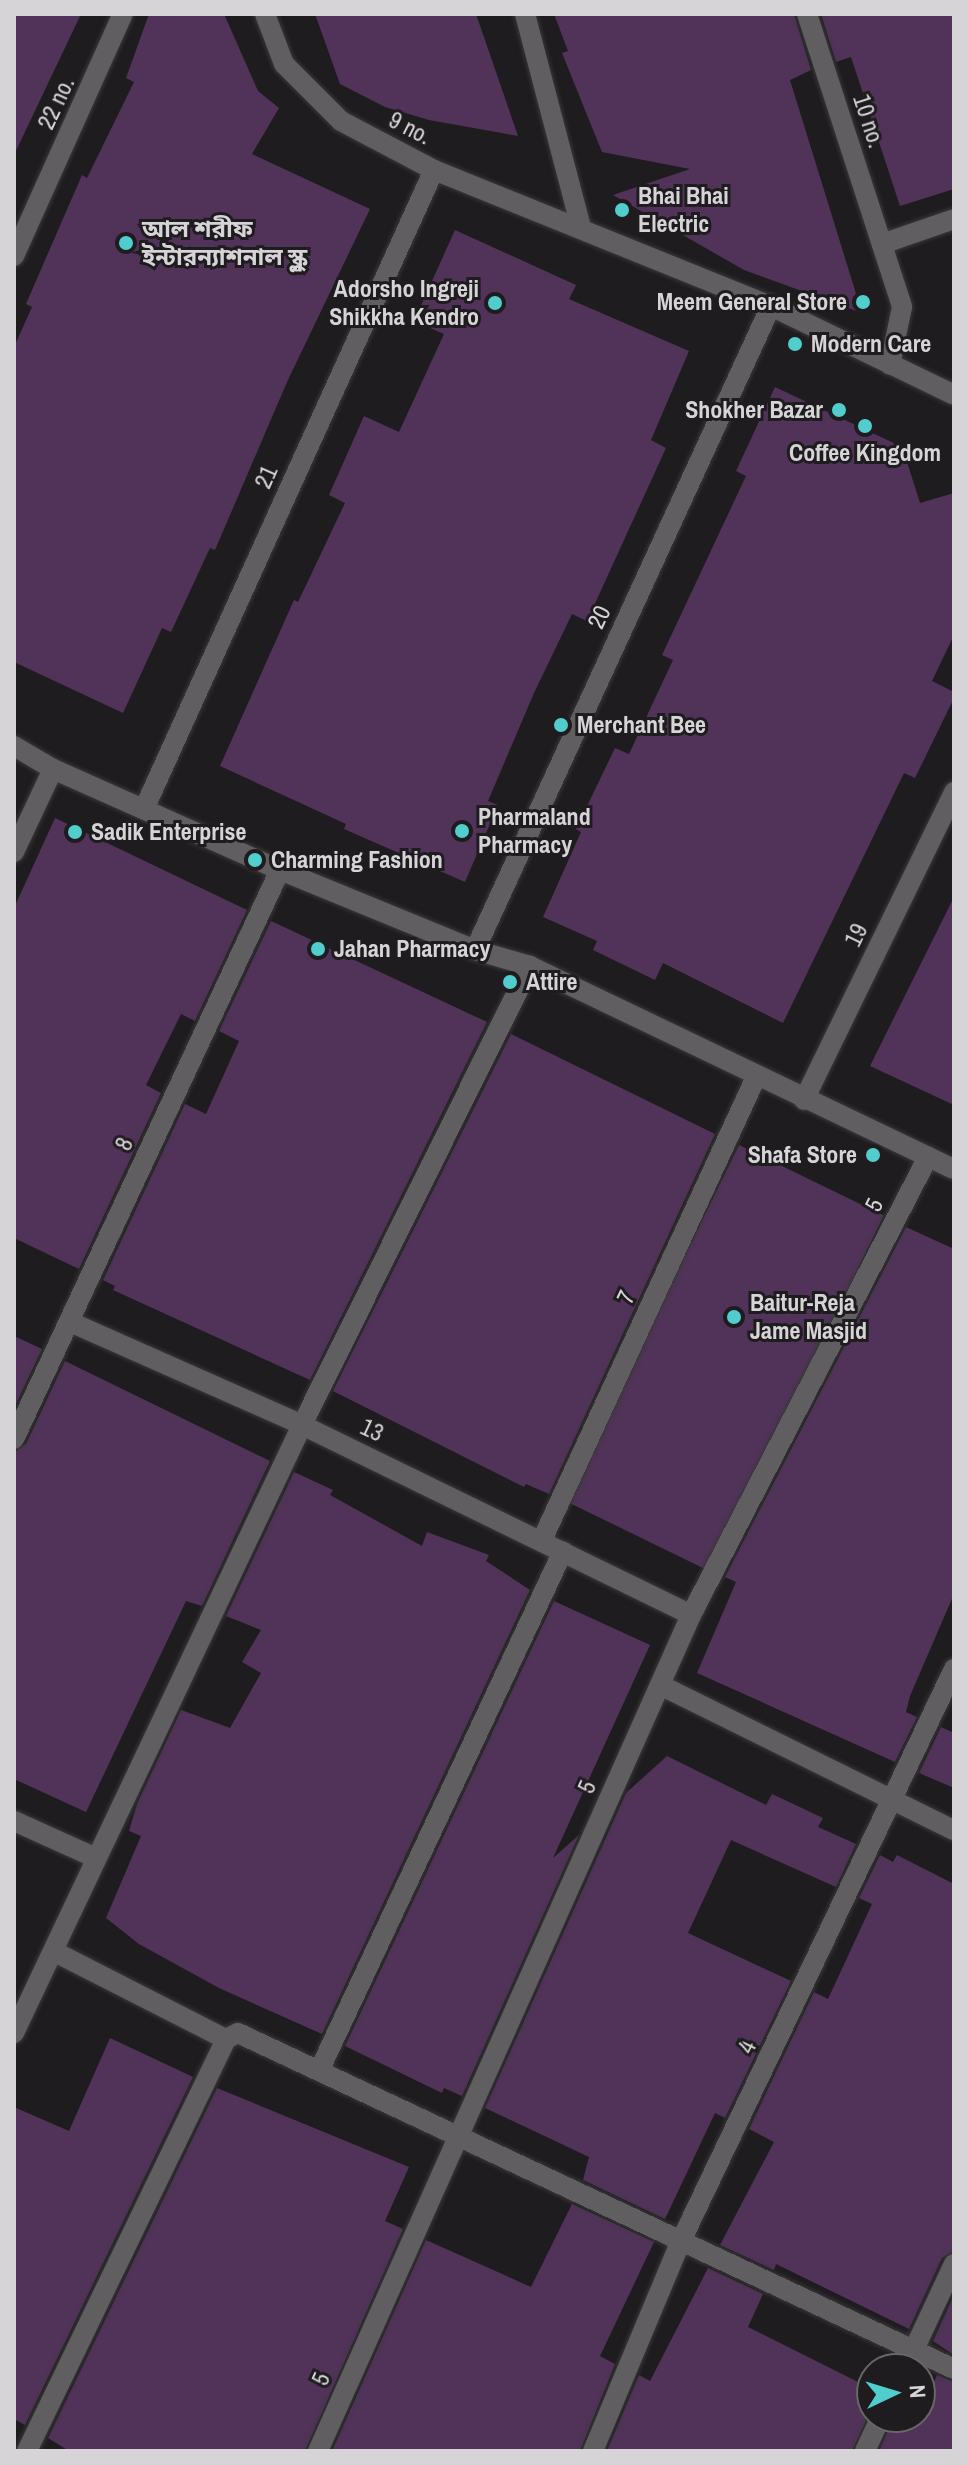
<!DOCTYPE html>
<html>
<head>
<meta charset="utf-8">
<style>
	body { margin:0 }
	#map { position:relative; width:968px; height:2465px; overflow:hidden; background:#1f1c1f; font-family:"Archivo Narrow","Noto Sans Bengali",sans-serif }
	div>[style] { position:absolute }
	.building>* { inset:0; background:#513359; transform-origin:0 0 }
	.roads { filter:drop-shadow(0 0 2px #3a383a) drop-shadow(0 0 2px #3a383a) }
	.minor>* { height:20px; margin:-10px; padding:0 10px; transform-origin:10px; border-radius:10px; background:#615e62 }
	.dots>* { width:22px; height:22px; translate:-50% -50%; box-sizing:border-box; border:4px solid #1f1c1f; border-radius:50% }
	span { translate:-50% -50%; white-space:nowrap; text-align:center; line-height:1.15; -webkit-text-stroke:6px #1f1c1f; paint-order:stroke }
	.street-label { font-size:24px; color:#d6d4d6 }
	.poi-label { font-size:24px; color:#d6d4d6; font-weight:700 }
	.left { translate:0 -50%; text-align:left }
	.right { translate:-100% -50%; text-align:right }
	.frame { position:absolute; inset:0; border:16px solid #d6d4d6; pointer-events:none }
	.north { position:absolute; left:856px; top:2353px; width:80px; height:80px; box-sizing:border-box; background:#1f1c1f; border:2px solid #686668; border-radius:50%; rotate:86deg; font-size:22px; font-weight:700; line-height:32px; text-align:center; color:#d6d4d6 }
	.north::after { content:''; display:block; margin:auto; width:28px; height:36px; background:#52cdcd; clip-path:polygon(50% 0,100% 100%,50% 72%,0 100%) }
</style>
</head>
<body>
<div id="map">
	<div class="building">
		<i style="clip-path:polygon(14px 14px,81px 14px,14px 155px)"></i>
		<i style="clip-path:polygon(149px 14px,224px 14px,258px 91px,279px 108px,252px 154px,370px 209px,287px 382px,215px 550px,210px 548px,171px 632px,162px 628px,123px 713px,14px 662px,14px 347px,32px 307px,26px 304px,82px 175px,87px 178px,134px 82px,126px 78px)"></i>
		<i style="clip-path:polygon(315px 14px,476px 14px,518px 136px,429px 120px,385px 107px,340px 84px)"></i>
		<i style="clip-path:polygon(554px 14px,794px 14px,811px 70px,790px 80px,862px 313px,744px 270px,613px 195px,690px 169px,602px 152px,562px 53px,568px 51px)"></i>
		<i style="clip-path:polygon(821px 14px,954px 14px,954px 189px,900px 206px,851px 57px,836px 62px)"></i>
		<i style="clip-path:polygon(455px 230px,576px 285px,569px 299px,689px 351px,651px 440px,666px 448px,587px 621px,572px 614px,534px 693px,488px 801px,498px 805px,465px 882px,344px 829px,346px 824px,220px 766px,294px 600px,298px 602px,345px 503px,329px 495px,364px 416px,399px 432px,444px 334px,414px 321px)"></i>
		<i style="clip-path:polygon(775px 387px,900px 446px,895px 456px,907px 462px,920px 503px,954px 493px,954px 635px,932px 681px,954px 692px,954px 698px,915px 778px,904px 773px,783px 1023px,663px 963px,655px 980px,593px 950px,597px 941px,543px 917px,581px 832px,576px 829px,615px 748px,629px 754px,673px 660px,662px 655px,746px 476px,736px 471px)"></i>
		<i style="clip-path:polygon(55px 818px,247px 910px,195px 1021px,181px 1014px,146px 1085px,161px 1093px,79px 1269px,14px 1238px,14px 908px)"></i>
		<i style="clip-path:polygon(954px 897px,954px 1105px,870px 1066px)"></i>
		<i style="clip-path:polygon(271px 921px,487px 1022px,310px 1380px,113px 1290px,115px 1286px,103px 1280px,185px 1104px,206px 1114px,239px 1041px,219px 1031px)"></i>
		<i style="clip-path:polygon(511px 1034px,715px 1134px,549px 1494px,526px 1484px,524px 1487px,333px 1391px)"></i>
		<i style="left:739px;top:1145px;width:161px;height:396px;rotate:26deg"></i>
		<i style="clip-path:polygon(906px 1227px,954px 1249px,954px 1594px,910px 1696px,906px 1712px,917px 1717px,895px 1762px,697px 1673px,736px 1582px,725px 1577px)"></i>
		<i style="clip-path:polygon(14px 1336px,42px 1349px,14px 1408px)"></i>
		<i style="clip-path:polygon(65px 1361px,270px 1461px,202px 1606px,186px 1601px,86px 1812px,14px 1779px,14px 1452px,26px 1444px)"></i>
		<i style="clip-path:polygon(294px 1472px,333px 1490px,330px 1495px,422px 1546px,427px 1532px,489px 1555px,486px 1561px,530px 1590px,322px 2034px,219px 1988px,139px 1944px,106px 1918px,141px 1836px,129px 1831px,137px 1804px,181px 1710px,230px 1728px,261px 1673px,242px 1662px,261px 1630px,226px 1616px)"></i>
		<i style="clip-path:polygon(554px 1601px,650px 1645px,553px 1858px,579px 1835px,462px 2096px,444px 2088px,442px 2093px,345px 2046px)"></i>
		<i style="clip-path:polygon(941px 1727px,954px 1733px,954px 1788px,919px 1773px)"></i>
		<i style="clip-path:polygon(667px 1756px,766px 1805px,772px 1794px,823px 1818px,818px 1827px,856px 1844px,836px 1887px,731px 1840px,688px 1933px,791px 1981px,725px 2118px,715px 2113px,665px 2219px,583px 2180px,589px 2157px,485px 2108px,626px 1793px)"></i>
		<i style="clip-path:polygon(880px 1855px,893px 1862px,897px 1855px,954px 1884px,954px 2251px,942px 2258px,909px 2329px,776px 2264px,774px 2270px,720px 2245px,774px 2142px,749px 2129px,814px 1992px,828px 1999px,872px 1904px,859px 1898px)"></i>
		<i style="clip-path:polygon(110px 2038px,193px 2077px,25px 2425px,14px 2419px,14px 2107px,69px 2131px)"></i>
		<i style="clip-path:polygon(217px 2088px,409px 2167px,385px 2221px,403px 2229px,305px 2451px,69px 2451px,48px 2438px)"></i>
		<i style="clip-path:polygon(572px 2204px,654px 2242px,600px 2356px,615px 2364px,580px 2451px,332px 2451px,426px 2240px,531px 2287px)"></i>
		<i style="clip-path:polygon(708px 2268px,763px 2294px,748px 2327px,872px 2389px,872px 2408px,852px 2451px,607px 2451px,639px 2375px,650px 2381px)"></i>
		<i style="clip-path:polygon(954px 2295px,954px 2355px,933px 2341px)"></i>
		<i style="clip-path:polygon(937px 2375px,954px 2382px,954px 2451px,879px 2451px,894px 2417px,920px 2417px)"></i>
	</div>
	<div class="roads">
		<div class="minor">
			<i style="left:265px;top:14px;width:53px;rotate:69.2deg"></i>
			<i style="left:284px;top:64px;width:81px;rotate:45deg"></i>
			<i style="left:341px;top:121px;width:105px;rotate:27.8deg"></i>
			<i style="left:434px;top:170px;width:363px;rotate:22deg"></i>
			<i style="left:771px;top:306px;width:203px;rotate:25.9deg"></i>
			<i style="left:525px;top:14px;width:220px;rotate:75.3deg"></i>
			<i style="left:807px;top:14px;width:308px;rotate:72deg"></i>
			<i style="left:902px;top:307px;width:59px;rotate:101.7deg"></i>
			<i style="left:882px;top:244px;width:76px;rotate:-19.1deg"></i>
			<i style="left:14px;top:256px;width:265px;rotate:-65.8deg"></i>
			<i style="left:14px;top:746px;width:45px;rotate:30.5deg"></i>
			<i style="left:53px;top:769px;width:248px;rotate:24deg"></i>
			<i style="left:280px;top:870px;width:211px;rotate:22.3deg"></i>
			<i style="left:475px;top:950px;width:57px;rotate:16.2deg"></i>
			<i style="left:530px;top:966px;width:470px;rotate:25.6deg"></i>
			<i style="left:145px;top:807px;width:699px;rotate:-65.6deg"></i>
			<i style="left:14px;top:852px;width:92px;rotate:-64.8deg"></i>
			<i style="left:475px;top:950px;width:709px;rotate:-65.32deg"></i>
			<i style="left:804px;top:1100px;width:343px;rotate:-64deg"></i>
			<i style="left:70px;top:1322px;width:254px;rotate:23.9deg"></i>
			<i style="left:302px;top:1425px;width:433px;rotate:26deg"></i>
			<i style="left:14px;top:1439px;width:628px;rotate:-64.94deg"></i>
			<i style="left:542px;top:1540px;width:510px;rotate:-65.19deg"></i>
			<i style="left:662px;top:1686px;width:326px;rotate:26.3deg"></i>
			<i style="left:14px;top:1821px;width:90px;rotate:24.3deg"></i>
			<i style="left:53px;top:1951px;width:194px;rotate:27deg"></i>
			<i style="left:14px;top:2033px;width:673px;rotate:-64.65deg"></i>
			<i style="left:302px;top:1425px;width:513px;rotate:-63.58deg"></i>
			<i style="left:319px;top:2071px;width:574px;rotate:-64.86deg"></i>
			<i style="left:905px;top:2369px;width:116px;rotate:-65deg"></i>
			<i style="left:27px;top:2451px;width:458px;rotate:-64.2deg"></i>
			<i style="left:226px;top:2039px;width:13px;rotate:-27deg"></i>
			<i style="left:238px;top:2033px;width:791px;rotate:25.14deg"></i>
			<i style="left:318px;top:2451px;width:915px;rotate:-65.95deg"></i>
			<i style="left:691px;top:1615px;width:516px;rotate:-62.64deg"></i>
			<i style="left:593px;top:2451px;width:228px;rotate:-67.3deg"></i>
			<i style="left:681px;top:2241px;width:634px;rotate:-64.49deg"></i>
			<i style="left:865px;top:2451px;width:38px;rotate:-65deg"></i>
		</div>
	</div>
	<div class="dots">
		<i style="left:622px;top:210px;background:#52cdcd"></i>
		<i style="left:126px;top:243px;background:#52cdcd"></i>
		<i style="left:863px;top:302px;background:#52cdcd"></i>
		<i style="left:495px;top:303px;background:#52cdcd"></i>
		<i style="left:795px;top:344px;background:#52cdcd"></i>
		<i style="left:839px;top:410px;background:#52cdcd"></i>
		<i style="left:865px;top:426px;background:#52cdcd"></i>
		<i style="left:561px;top:725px;background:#52cdcd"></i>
		<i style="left:462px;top:831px;background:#52cdcd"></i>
		<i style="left:75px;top:832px;background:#52cdcd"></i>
		<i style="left:255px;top:860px;background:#52cdcd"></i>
		<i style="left:318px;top:949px;background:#52cdcd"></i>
		<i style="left:510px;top:982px;background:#52cdcd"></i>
		<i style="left:873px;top:1155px;background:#52cdcd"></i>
		<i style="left:734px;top:1317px;background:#52cdcd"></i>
	</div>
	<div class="street-label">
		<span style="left:56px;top:103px;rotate:-65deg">22 no.</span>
		<span style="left:869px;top:121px;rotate:72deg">10 no.</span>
		<span style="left:410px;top:128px;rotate:27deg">9 no.</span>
		<span style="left:266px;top:477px;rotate:-66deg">21</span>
		<span style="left:599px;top:617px;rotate:-65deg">20</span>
		<span style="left:856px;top:935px;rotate:-64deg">19</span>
		<span style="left:124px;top:1144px;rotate:-65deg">8</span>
		<span style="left:874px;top:1205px;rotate:-63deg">5</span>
		<span style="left:626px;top:1297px;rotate:-65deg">7</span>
		<span style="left:372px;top:1430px;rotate:25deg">13</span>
		<span style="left:587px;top:1787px;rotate:-66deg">5</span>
		<span style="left:747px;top:2047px;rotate:-64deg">4</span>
		<span style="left:321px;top:2379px;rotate:-66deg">5</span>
	</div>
	<div class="poi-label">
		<span class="left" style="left:638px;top:210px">Bhai Bhai<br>Electric</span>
		<span class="left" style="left:142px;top:243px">আল শরীফ<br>ইন্টারন্যাশনাল স্কুল</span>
		<span class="right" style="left:479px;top:303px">Adorsho Ingreji<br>Shikkha Kendro</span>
		<span class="right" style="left:847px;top:302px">Meem General Store</span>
		<span class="left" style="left:811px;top:344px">Modern Care</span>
		<span class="right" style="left:823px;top:410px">Shokher Bazar</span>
		<span style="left:865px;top:453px">Coffee Kingdom</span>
		<span class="left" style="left:577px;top:725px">Merchant Bee</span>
		<span class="left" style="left:478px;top:831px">Pharmaland<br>Pharmacy</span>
		<span class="left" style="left:91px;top:832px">Sadik Enterprise</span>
		<span class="left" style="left:271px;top:860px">Charming Fashion</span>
		<span class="left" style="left:334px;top:949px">Jahan Pharmacy</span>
		<span class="left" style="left:526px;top:982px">Attire</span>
		<span class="right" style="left:857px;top:1155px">Shafa Store</span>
		<span class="left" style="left:750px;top:1317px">Baitur-Reja<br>Jame Masjid</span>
	</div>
	<div class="frame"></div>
	<div class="north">N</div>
</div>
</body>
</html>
